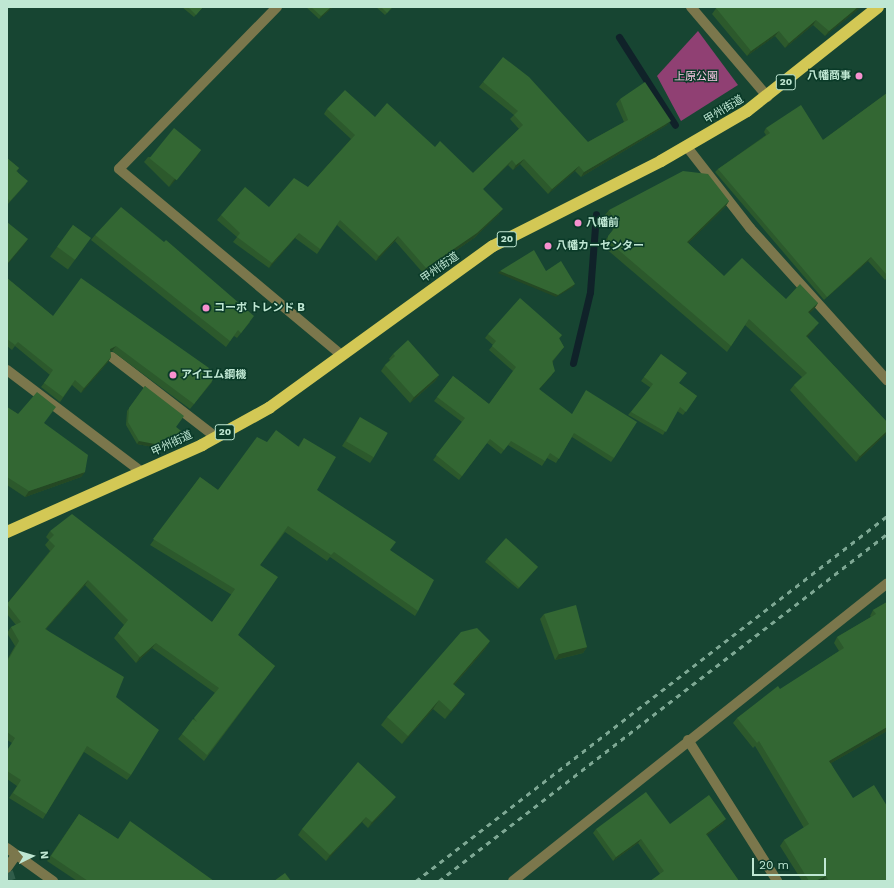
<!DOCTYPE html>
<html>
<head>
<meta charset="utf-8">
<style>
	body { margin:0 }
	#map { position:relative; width:894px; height:888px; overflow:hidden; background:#174532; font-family:"Work Sans","Noto Sans JP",sans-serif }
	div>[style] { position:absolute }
	.green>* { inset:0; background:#904073 }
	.stream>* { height:7px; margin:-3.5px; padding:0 3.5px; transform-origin:3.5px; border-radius:3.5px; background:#102229 }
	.highway-tunnel>* { height:12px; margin-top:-6px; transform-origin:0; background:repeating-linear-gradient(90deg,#305d4a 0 12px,transparent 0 18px) }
	.minor>* { height:10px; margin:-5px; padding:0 5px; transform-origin:5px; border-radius:5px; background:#7b774c }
	.highway>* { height:12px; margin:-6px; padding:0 6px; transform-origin:6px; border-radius:6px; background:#d3c855 }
	.rail>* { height:3px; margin-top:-1.5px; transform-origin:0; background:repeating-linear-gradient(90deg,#7ea894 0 5px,transparent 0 10px) }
	.wall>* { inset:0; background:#2c592c; transform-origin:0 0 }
	.shaded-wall>* { inset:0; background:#244824 }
	.building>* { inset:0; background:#336733; transform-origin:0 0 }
	.dots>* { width:11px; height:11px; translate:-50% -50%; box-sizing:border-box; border:2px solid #0a3a28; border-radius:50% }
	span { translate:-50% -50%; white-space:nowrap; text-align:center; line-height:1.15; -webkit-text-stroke:3px #0a3a28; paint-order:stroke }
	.shield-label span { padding:1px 3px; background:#0a3a28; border:1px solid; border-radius:3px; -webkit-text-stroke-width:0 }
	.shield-label { font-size:10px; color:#bfe7d3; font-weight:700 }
	.poi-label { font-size:11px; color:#bfe7d3; font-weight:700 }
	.right { translate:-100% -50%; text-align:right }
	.left { translate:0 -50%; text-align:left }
	.park-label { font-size:11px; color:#f8c7e3 }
	.street-label { font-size:11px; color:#bfe7d3 }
	.frame { position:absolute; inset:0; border:8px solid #bfe7d3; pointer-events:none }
	.north { position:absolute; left:12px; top:836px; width:40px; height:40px; -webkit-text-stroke:3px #0a3a28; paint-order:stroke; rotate:85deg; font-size:11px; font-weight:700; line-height:16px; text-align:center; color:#bfe7d3 }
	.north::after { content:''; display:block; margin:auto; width:14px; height:18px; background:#bfe7d3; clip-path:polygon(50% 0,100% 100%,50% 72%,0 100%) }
	.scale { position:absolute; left:752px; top:858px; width:74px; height:18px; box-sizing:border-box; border:2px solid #bfe7d3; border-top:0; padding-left:5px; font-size:12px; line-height:14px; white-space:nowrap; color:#bfe7d3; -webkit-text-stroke:3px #0a3a28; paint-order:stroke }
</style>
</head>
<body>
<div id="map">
	<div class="green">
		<i style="clip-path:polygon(698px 31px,738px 85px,681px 121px,657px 76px)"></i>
	</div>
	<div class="stream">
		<i style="left:619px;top:37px;width:104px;rotate:57.5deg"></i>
		<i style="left:573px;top:363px;width:73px;rotate:-76.5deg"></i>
		<i style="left:590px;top:292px;width:78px;rotate:-85.6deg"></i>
	</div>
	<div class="highway-tunnel">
		<i style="left:7px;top:872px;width:9px;rotate:72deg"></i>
	</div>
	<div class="minor">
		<i style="left:277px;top:7px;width:226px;rotate:134.3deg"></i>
		<i style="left:119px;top:169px;width:288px;rotate:39.9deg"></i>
		<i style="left:691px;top:7px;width:118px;rotate:49.5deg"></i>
		<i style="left:687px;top:147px;width:103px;rotate:52.1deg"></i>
		<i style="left:750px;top:228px;width:205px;rotate:48deg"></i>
		<i style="left:112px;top:357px;width:131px;rotate:37.6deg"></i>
		<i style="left:7px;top:370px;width:169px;rotate:37.1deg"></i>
		<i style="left:688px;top:740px;width:167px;rotate:57.7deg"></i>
		<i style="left:7px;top:848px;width:57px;rotate:35.7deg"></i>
		<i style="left:7px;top:868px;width:16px;rotate:-55deg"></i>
		<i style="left:513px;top:881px;width:478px;rotate:-38.5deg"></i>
	</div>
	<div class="highway">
		<i style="left:7px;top:532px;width:214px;rotate:-24deg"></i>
		<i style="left:202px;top:445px;width:77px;rotate:-28.9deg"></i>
		<i style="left:269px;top:408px;width:276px;rotate:-35.9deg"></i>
		<i style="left:493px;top:246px;width:188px;rotate:-26.8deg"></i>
		<i style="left:661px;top:161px;width:99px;rotate:-30.2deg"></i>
		<i style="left:747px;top:111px;width:167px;rotate:-38.4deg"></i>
	</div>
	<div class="rail">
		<i style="left:416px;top:881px;width:596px;rotate:-37.77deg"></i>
		<i style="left:439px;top:881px;width:567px;rotate:-37.76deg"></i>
	</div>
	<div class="wall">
		<i style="clip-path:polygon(182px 7px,203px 7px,194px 17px)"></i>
		<i style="clip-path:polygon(306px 7px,333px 7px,319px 19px)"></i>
		<i style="clip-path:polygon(376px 7px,393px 7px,385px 15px)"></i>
		<i style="clip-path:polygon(717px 7px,861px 7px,825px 36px,813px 25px,785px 48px,775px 36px,747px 56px,712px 14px)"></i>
		<i style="clip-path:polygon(483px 82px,588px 142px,624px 122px,616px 104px,620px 99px,667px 125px,581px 177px,575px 171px,548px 194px,520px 164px,513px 170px,508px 165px,483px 189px,499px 214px,474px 238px,423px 273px,395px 241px,376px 261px,337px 225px,317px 254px,295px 238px,269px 268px,233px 242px,237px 237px,217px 220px,221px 215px,269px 207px,308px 187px,351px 139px,324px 114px,327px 109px,375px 117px,435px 147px,473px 173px,519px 129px,510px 119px,514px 115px,479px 87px)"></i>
		<i style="clip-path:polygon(887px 93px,887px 278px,885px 280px,868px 261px,824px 300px,715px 172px,718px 169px,766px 135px,764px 132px,766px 128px,823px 140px)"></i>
		<i style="clip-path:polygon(197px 156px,169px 187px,144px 162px,148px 157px)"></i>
		<i style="clip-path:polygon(7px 158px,19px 168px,17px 171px,26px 184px,8px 204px,7px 203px)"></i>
		<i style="clip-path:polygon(729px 201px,725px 207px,688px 243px,724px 276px,786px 299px,818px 303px,814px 309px,809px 313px,815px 328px,807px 337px,887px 422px,887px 433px,856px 462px,790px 390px,794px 385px,802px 377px,745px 325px,727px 352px,604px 247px,604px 242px,613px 230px,605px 215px,609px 210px)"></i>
		<i style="left:73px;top:225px;width:22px;height:39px;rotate:36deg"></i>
		<i style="clip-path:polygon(95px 235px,250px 322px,237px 338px,234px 336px,226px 347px,91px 240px)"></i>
		<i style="clip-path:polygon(7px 278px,53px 316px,207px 371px,212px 382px,190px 409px,112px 351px,110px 352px,111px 357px,108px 362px,81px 393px,72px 385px,60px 402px,41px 387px,50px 375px,15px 346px,12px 350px,7px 346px)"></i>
		<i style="clip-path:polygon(488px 334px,562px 335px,559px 339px,564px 347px,553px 361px,552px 375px,539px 389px,614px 458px,611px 462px,572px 437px,556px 463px,547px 458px,542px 466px,508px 445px,501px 454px,487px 443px,459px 480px,433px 460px,462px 422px,434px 401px,453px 376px,489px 404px,513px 371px,489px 350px,493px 345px,485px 338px)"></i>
		<i style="clip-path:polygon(393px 354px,439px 375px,435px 381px,410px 403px,381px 371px,385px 365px,390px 360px,389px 359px)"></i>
		<i style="clip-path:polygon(661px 354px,679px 383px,697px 396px,683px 415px,677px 411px,663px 435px,628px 415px,651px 388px,641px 381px)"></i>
		<i style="clip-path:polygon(145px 386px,176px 427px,181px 431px,179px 434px,158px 448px,137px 444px,126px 425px,127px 411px)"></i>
		<i style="clip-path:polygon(7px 407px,18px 414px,44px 423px,85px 472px,81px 477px,25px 497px,7px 485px)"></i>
		<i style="clip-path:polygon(360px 417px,374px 457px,370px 463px,342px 446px)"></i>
		<i style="clip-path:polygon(304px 438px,317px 490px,390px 550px,418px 611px,415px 616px,330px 557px,327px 561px,285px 532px,260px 565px,238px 635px,275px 666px,204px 761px,178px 739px,215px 693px,152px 648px,136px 663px,114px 638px,124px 625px,85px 585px,46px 629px,116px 697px,131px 775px,127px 780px,84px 752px,43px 819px,9px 798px,17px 786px,7px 779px,7px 750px,12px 743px,7px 740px,7px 660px,15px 646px,7px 633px,11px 627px,16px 625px,7px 614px,7px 604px,50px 551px,45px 545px,49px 540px,46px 537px,50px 531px,212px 622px,232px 595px,150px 545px,200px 477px,218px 490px,267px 442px,298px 447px)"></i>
		<i style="clip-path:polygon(487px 559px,538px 567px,518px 589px,485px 562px)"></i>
		<i style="clip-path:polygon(887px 602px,887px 731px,831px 763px,887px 881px,802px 881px,780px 846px,784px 840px,804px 828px,755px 746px,753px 748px,733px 723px,737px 718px,839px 651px,834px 643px,837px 637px,871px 617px,870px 616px,873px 610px)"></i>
		<i style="clip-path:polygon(544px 614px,587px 647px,583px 653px,555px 660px,540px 619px)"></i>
		<i style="clip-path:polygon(490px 641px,484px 650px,454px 685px,459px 703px,445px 719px,433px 709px,402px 744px,381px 725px,387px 717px)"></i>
		<i style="clip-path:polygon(392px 802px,368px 828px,362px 822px,326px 861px,298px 835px,302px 829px)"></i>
		<i style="clip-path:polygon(79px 814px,118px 839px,214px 881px,77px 881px,47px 861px)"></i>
		<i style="clip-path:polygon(723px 823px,707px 835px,739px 881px,660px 874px,638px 843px,613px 861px,593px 833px,596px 829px,670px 824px)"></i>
	</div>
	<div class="shaded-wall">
		<i style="clip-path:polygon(331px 7px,333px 7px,319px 19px,321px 16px)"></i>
		<i style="clip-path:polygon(858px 7px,861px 7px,825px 36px,829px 31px)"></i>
		<i style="clip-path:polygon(816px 20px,813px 25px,785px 48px,789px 43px)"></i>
		<i style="clip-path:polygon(779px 31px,775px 36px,747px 56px,751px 51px)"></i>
		<i style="clip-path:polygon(671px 121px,667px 125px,581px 177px,584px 172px)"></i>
		<i style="clip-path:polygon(201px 150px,197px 156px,169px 187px,173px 181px)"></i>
		<i style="clip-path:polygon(524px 159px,520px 164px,513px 170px,516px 165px)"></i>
		<i style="clip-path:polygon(512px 160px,508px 165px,479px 193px)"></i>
		<i style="clip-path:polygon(579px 166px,575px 171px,548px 194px,552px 189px)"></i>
		<i style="clip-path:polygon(729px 201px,725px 207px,683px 248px,687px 242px)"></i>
		<i style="clip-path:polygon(503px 209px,499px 214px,474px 238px,423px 273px,426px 268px)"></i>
		<i style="clip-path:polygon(299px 233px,295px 238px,269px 268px,272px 263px)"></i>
		<i style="clip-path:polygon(398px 236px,395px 241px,376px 261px,379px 256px)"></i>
		<i style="clip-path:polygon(28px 239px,24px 245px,7px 265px,7px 264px)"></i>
		<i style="clip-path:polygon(871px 257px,868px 261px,824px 300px,827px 297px)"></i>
		<i style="clip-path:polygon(500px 271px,575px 284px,573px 287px,556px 297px,498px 273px)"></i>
		<i style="clip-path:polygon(818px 303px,814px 309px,804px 318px,808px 312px)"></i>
		<i style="clip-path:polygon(819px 323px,815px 328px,803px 342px,806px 336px)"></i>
		<i style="clip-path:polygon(116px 346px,112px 351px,107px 353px,110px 349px)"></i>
		<i style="clip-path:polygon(111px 357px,108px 362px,81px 393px,84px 388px)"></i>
		<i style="clip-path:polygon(555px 371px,552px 375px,536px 393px,539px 389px)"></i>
		<i style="clip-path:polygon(439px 375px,435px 381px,410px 403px,414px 397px)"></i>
		<i style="clip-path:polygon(181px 431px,179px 434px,158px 448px,137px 444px,139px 441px)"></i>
		<i style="clip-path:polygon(887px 431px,887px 433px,856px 462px,860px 456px)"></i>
		<i style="clip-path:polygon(85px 472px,81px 477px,25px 497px,29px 491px)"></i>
		<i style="clip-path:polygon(88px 580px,85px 585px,41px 634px,45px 629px)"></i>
		<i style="clip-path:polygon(490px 641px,484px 650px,447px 693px,453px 684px)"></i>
		<i style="clip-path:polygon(156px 643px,152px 648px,136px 663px,140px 657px)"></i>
		<i style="clip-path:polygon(587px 647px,583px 653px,555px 660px,559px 654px)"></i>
		<i style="clip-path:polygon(465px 694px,459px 703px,445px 719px,451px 711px)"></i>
		<i style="clip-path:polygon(439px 700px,433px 709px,402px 744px,408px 736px)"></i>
		<i style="clip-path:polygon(887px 727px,887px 731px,826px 766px,829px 761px)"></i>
		<i style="clip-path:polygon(396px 797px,392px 802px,368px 828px,372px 822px)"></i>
		<i style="clip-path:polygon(366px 817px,362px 822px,326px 861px,330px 855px)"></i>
		<i style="clip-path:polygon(726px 819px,723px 823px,703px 838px,706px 834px)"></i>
		<i style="clip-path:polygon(641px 839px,638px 843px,613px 861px,616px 857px)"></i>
		<i style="clip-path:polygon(826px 876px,823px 881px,815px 881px)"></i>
	</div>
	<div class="building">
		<i style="clip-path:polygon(188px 7px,203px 7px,196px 15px)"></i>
		<i style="clip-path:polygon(311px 7px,331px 7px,321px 16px)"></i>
		<i style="clip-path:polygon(381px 7px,392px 7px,387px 13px)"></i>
		<i style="clip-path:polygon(717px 7px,858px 7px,829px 31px,816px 20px,789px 43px,779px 31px,751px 51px,716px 8px)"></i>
		<i style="clip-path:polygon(503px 57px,529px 77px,588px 142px,628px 120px,620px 99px,645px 82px,671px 121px,584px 172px,579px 166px,552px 189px,524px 159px,516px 165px,512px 160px,483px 189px,503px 209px,477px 233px,426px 268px,398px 236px,379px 256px,340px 220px,320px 249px,299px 233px,272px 263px,237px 237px,240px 233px,221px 215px,245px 187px,269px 207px,294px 178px,308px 187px,355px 135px,327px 109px,345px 90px,375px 117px,387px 103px,435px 147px,440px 141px,473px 173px,523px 125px,514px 115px,518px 111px,483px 82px)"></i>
		<i style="clip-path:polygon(887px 93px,887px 275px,871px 257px,827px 297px,718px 169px,770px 133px,766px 128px,801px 105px,823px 140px)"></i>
		<i style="left:174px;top:128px;width:35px;height:39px;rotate:39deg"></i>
		<i style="clip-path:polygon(7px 158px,19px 168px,16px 171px,28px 181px,10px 201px,7px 198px)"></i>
		<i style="clip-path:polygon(683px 171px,708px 174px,729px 201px,687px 242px,724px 276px,742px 258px,786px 299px,800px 284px,818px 303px,808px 312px,819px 323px,806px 336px,887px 422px,887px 431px,860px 456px,794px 385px,807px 373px,749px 319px,731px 346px,608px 241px,608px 236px,617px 225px,609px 210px)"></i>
		<i style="clip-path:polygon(121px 207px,164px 242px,166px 240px,254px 316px,241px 333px,238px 330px,230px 341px,95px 235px)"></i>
		<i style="clip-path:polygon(7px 222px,28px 239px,7px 264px)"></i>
		<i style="left:73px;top:225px;width:22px;height:27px;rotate:36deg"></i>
		<i style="clip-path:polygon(534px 250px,546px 271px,561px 261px,575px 284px,558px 295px,500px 271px)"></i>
		<i style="clip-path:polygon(7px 278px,53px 316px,81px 278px,209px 368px,207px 371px,215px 377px,194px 404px,116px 346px,110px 349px,111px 357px,84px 388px,75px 380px,63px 397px,44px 383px,53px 370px,18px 342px,15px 345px,7px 339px)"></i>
		<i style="clip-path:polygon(520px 298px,562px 335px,559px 338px,564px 347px,552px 361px,555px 371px,539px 389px,572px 414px,586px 390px,637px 422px,614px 458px,574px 433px,559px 459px,550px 453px,545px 461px,511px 441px,504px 450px,490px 439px,462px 476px,436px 455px,465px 418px,437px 397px,453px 376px,489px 404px,516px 367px,492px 346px,496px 341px,488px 334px)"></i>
		<i style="clip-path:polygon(408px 340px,439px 375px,414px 397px,385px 365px,395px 356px,393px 354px)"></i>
		<i style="clip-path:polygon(661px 354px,687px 373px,679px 383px,697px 396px,686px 412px,680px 407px,666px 432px,631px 412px,653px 384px,644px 377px)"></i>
		<i style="clip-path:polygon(145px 386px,184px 416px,176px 427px,181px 431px,160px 445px,139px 441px,128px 422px,129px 408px)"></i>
		<i style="clip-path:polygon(37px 392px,56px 407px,44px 423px,88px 455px,85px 472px,29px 491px,7px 477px,7px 407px,18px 414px)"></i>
		<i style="left:360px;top:417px;width:32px;height:28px;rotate:30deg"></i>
		<i style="clip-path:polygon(276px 430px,299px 447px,304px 438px,336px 457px,317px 490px,396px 542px,390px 550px,434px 580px,418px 611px,334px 552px,331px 555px,288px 526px,260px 565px,278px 577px,238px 635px,275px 666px,207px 755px,182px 734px,193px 719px,197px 722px,194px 718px,219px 688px,156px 643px,140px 657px,118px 633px,128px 620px,88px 580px,45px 629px,124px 677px,116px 697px,159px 730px,131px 775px,87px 746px,46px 814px,13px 793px,21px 780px,7px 771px,7px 751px,15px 738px,7px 732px,7px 662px,19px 641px,11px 627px,21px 622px,7px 604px,55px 546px,49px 540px,54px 535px,50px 531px,72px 514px,212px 622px,235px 589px,153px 539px,200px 477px,218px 490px,257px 437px,267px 442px)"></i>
		<i style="left:506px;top:538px;width:43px;height:28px;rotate:42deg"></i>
		<i style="clip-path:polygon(887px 602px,887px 727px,829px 761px,853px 798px,874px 785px,887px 806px,887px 881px,829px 881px,826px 876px,815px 881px,809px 881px,784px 840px,809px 824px,759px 741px,757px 743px,737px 718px,778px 686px,780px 689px,844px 648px,837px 637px,876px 614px,873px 610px)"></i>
		<i style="clip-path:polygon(576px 605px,587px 647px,559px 654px,544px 614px)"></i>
		<i style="clip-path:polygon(477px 628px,490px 641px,453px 684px,465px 694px,451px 711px,439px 700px,408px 736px,387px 717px,461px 632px)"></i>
		<i style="clip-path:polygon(358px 762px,396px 797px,372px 822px,366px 817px,330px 855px,302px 829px)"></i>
		<i style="clip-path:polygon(646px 792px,670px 824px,709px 795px,726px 819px,706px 834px,739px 881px,650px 881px,664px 871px,641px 839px,616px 857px,596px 829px)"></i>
		<i style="clip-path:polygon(79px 814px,118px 839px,130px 821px,214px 881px,88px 881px,51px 856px)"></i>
		<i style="clip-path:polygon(285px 873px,291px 881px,274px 881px)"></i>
	</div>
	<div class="dots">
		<i style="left:859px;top:76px;background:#f790cf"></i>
		<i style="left:578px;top:223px;background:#f790cf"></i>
		<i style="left:548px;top:246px;background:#f790cf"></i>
		<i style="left:206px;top:308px;background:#f790cf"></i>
		<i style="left:173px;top:375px;background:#f790cf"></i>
	</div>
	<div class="shield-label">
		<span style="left:786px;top:82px">20</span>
		<span style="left:507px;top:239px">20</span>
		<span style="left:225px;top:432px">20</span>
	</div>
	<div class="poi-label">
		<span class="right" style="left:851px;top:76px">八幡商事</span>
		<span class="left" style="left:586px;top:223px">八幡前</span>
		<span class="left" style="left:556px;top:246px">八幡カーセンター</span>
		<span class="left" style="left:214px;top:308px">コーポ トレンド B</span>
		<span class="left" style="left:181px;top:375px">アイエム鋼機</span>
	</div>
	<div class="park-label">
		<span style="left:696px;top:77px">上原公園</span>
	</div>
	<div class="street-label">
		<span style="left:724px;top:110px;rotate:-31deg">甲州街道</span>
		<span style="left:440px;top:268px;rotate:-35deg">甲州街道</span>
		<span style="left:172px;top:444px;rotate:-25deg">甲州街道</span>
	</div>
	<div class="frame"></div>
	<div class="north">N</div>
	<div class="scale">20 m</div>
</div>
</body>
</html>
